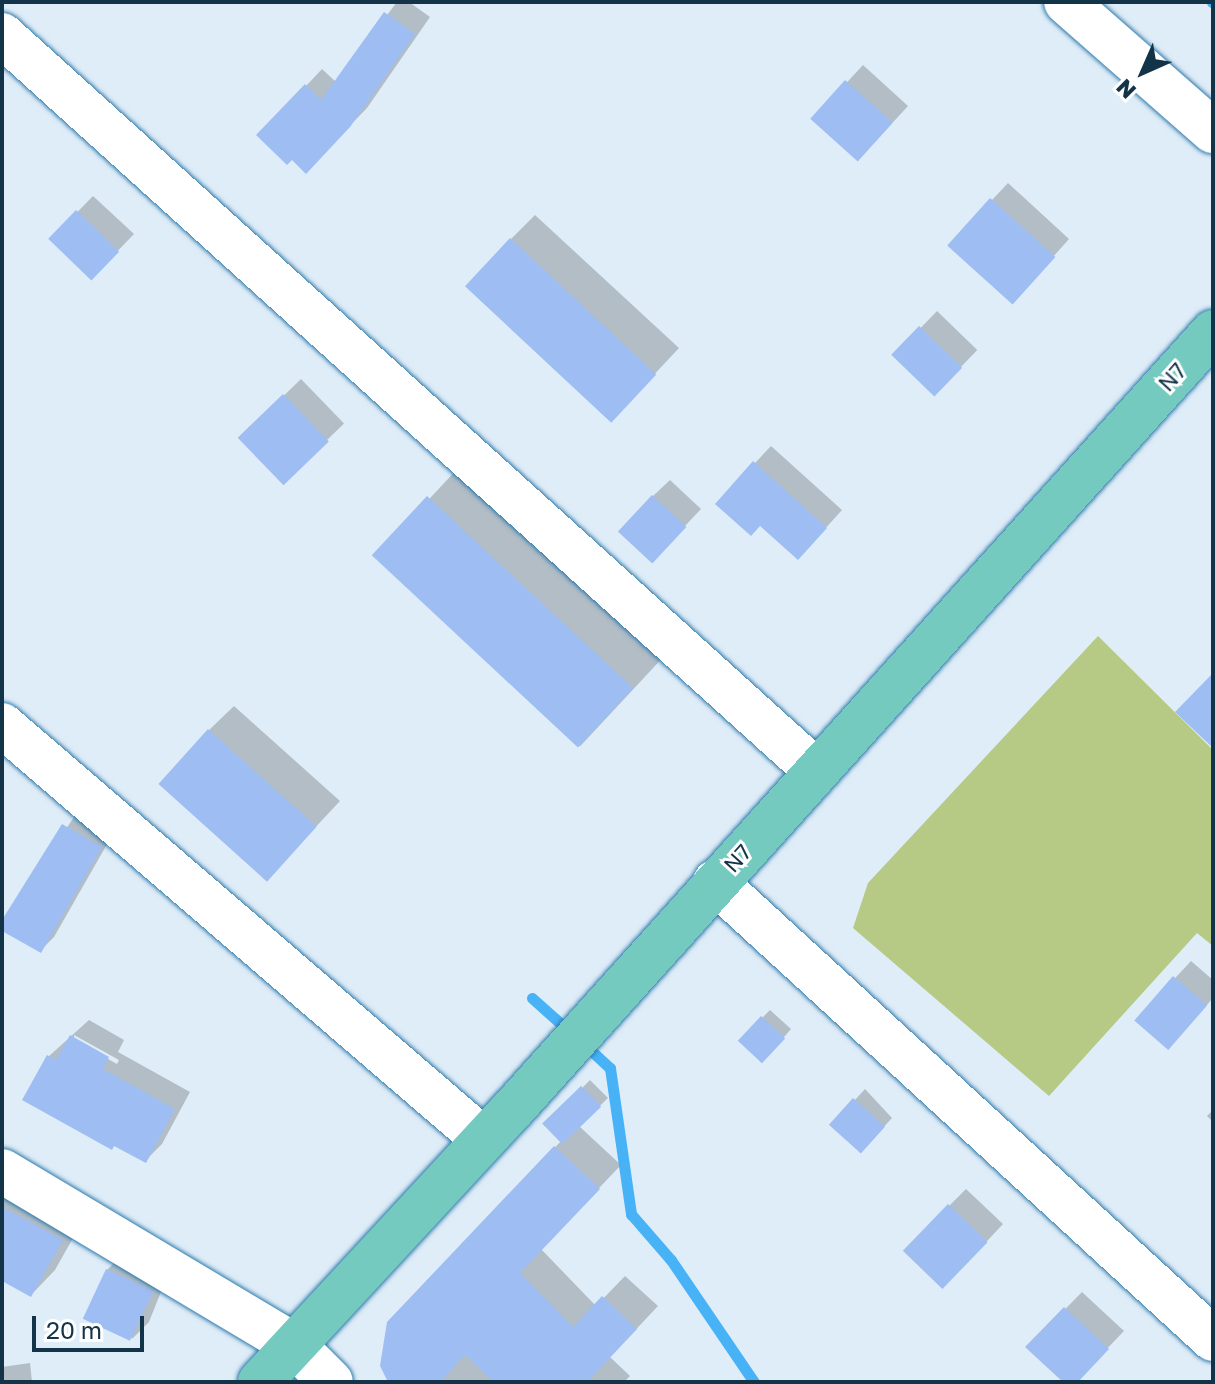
<!DOCTYPE html>
<html>
<head>
<meta charset="utf-8">
<style>
	body { margin:0 }
	#map { position:relative; width:1215px; height:1384px; overflow:hidden; background:#dfedf8; font-family:"Golos Text",sans-serif }
	div>[style] { position:absolute }
	.green>* { inset:0; background:#b6c985 }
	.shadow>* { inset:0; background:#0003; transform-origin:0 0 }
	.stream>* { height:11px; margin:-5.5px; padding:0 5.5px; transform-origin:5.5px; border-radius:5.5px; background:#48b2f7 }
	.building>* { inset:0; background:#9dbdf3; transform-origin:0 0 }
	.roads { filter:drop-shadow(0 0 2px #2e7aac) drop-shadow(0 0 2px #2e7aac) }
	.street>* { height:44px; margin:-22px; padding:0 22px; transform-origin:22px; border-radius:22px; background:#fff }
	.primary>* { height:44px; margin:-22px; padding:0 22px; transform-origin:22px; border-radius:22px; background:#75cabf }
	span { translate:-50% -50%; white-space:nowrap; text-align:center; line-height:1.15; -webkit-text-stroke:6px #fff; paint-order:stroke }
	.street-label { font-size:22px; color:#133348 }
	.frame { position:absolute; inset:0; border:4px solid #133348; pointer-events:none }
	.north { position:absolute; left:1103px; top:32px; width:80px; height:80px; -webkit-text-stroke:6px #fff; paint-order:stroke; rotate:225deg; font-size:22px; font-weight:700; line-height:32px; text-align:center; color:#133348 }
	.north::after { content:''; display:block; margin:auto; width:28px; height:36px; background:#133348; clip-path:polygon(50% 0,100% 100%,50% 72%,0 100%) }
	.scale { position:absolute; left:32px; top:1316px; width:112px; height:36px; box-sizing:border-box; border:4px solid #133348; border-top:0; padding-left:10px; font-size:24px; line-height:28px; white-space:nowrap; color:#133348; -webkit-text-stroke:6px #fff; paint-order:stroke }
</style>
</head>
<body>
<div id="map">
	<div class="green">
		<i style="clip-path:polygon(1098px 636px,1213px 750px,1213px 946px,1197px 933px,1049px 1096px,853px 928px,868px 883px)"></i>
	</div>
	<div class="shadow">
		<i style="clip-path:polygon(397px 2px,409px 2px,430px 17px,367px 108px,306px 171px,306px 86px,322px 69px,336px 82px)"></i>
		<i style="clip-path:polygon(863px 65px,908px 106px,874px 143px,813px 119px)"></i>
		<i style="clip-path:polygon(1008px 183px,1069px 239px,1029px 284px,992px 200px)"></i>
		<i style="clip-path:polygon(93px 196px,134px 234px,108px 261px,51px 239px)"></i>
		<i style="clip-path:polygon(535px 215px,679px 348px,635px 395px,511px 239px)"></i>
		<i style="left:937px;top:311px;width:56px;height:61px;rotate:44deg"></i>
		<i style="left:301px;top:379px;width:62px;height:84px;rotate:46deg"></i>
		<i style="clip-path:polygon(771px 446px,842px 510px,814px 541px,760px 524px,755px 463px)"></i>
		<i style="left:460px;top:466px;width:279px;height:123px;rotate:43deg"></i>
		<i style="clip-path:polygon(670px 480px,701px 509px,668px 544px,653px 496px)"></i>
		<i style="clip-path:polygon(234px 706px,340px 801px,268px 878px,209px 730px)"></i>
		<i style="clip-path:polygon(78px 811px,114px 832px,54px 937px,40px 951px,2px 925px)"></i>
		<i style="clip-path:polygon(1191px 961px,1213px 980px,1213px 998px,1184px 1031px,1136px 1020px)"></i>
		<i style="clip-path:polygon(770px 1010px,791px 1029px,771px 1052px,762px 1018px)"></i>
		<i style="clip-path:polygon(evenodd,89px 1020px,124px 1040px,118px 1052px,190px 1092px,162px 1144px,146px 1160px,48px 1057px,89px 1020px,74px 1035px,119px 1060px,117px 1064px,74px 1040px,74px 1035px)"></i>
		<i style="clip-path:polygon(590px 1080px,608px 1098px,579px 1126px,621px 1165px,541px 1249px,596px 1306px,625px 1276px,658px 1306px,610px 1357px,630px 1376px,624px 1382px,390px 1382px,389px 1323px,562px 1140px,546px 1125px)"></i>
		<i style="clip-path:polygon(865px 1089px,892px 1118px,869px 1143px,832px 1125px)"></i>
		<i style="clip-path:polygon(1213px 1110px,1213px 1122px,1207px 1116px)"></i>
		<i style="clip-path:polygon(2px 1169px,86px 1215px,55px 1270px,31px 1295px,2px 1279px)"></i>
		<i style="clip-path:polygon(966px 1189px,1003px 1224px,960px 1270px,949px 1206px)"></i>
		<i style="clip-path:polygon(124px 1253px,168px 1274px,149px 1322px,132px 1339px,107px 1270px)"></i>
		<i style="clip-path:polygon(1082px 1292px,1124px 1331px,1075px 1382px,1066px 1382px,1028px 1347px)"></i>
		<i style="clip-path:polygon(30px 1363px,32px 1382px,2px 1382px,2px 1367px)"></i>
	</div>
	<div class="stream">
		<i style="left:1212px;top:2px;width:1px;rotate:45deg"></i>
		<i style="left:532px;top:998px;width:51px;rotate:41.8deg"></i>
		<i style="left:583px;top:1043px;width:37px;rotate:43deg"></i>
		<i style="left:610px;top:1068px;width:148px;rotate:81.8deg"></i>
		<i style="left:631px;top:1214px;width:61px;rotate:49deg"></i>
		<i style="left:671px;top:1260px;width:148px;rotate:55.8deg"></i>
	</div>
	<div class="building">
		<i style="clip-path:polygon(384px 12px,415px 34px,350px 127px,306px 174px,292px 160px,287px 165px,256px 135px,305px 84px,321px 100px)"></i>
		<i style="left:845px;top:80px;width:64px;height:52px;rotate:42deg"></i>
		<i style="left:990px;top:198px;width:88px;height:64px;rotate:42deg"></i>
		<i style="left:76px;top:210px;width:60px;height:40px;rotate:44deg"></i>
		<i style="left:510px;top:238px;width:200px;height:66px;rotate:43deg"></i>
		<i style="left:919px;top:326px;width:60px;height:40px;rotate:44deg"></i>
		<i style="left:283px;top:394px;width:66px;height:63px;rotate:46deg"></i>
		<i style="clip-path:polygon(753px 461px,827px 528px,798px 560px,760px 526px,751px 536px,715px 504px)"></i>
		<i style="left:652px;top:495px;width:47px;height:50px;rotate:43deg"></i>
		<i style="left:427px;top:496px;width:282px;height:81px;rotate:43deg"></i>
		<i style="clip-path:polygon(1213px 673px,1213px 748px,1175px 712px)"></i>
		<i style="left:208px;top:729px;width:146px;height:74px;rotate:42deg"></i>
		<i style="clip-path:polygon(62px 824px,102px 847px,41px 953px,2px 931px,2px 920px)"></i>
		<i style="left:1173px;top:976px;width:45px;height:59px;rotate:41deg"></i>
		<i style="left:761px;top:1016px;width:33px;height:34px;rotate:43deg"></i>
		<i style="clip-path:polygon(70px 1035px,109px 1057px,103px 1069px,175px 1109px,146px 1163px,114px 1146px,112px 1150px,22px 1100px,47px 1055px,56px 1060px)"></i>
		<i style="left:581px;top:1086px;width:29px;height:54px;rotate:46deg"></i>
		<i style="left:853px;top:1098px;width:43px;height:36px;rotate:42deg"></i>
		<i style="clip-path:polygon(554px 1146px,600px 1189px,520px 1273px,573px 1327px,602px 1296px,637px 1329px,587px 1382px,494px 1382px,465px 1355px,440px 1382px,388px 1382px,380px 1366px,387px 1322px)"></i>
		<i style="left:948px;top:1204px;width:55px;height:65px;rotate:44deg"></i>
		<i style="clip-path:polygon(2px 1207px,63px 1240px,31px 1297px,2px 1281px)"></i>
		<i style="left:106px;top:1269px;width:52px;height:55px;rotate:25deg"></i>
		<i style="clip-path:polygon(1064px 1307px,1109px 1349px,1078px 1382px,1063px 1382px,1025px 1347px)"></i>
	</div>
	<div class="roads">
		<div class="street">
			<i style="left:1066px;top:2px;width:196px;rotate:41.3deg"></i>
			<i style="left:2px;top:35px;width:1097px;rotate:42.12deg"></i>
			<i style="left:2px;top:725px;width:635px;rotate:40.72deg"></i>
			<i style="left:715px;top:882px;width:676px;rotate:42.54deg"></i>
			<i style="left:2px;top:1171px;width:340px;rotate:30.8deg"></i>
			<i style="left:294px;top:1345px;width:52px;rotate:45deg"></i>
		</div>
		<div class="primary">
			<i style="left:260px;top:1382px;width:372px;rotate:-47.2deg"></i>
			<i style="left:513px;top:1109px;width:1046px;rotate:-47.98deg"></i>
		</div>
	</div>
	<div class="street-label">
		<span style="left:1172px;top:377px;rotate:-48deg">N7</span>
		<span style="left:737px;top:858px;rotate:-48deg">N7</span>
	</div>
	<div class="frame"></div>
	<div class="north">N</div>
	<div class="scale">20 m</div>
</div>
</body>
</html>
